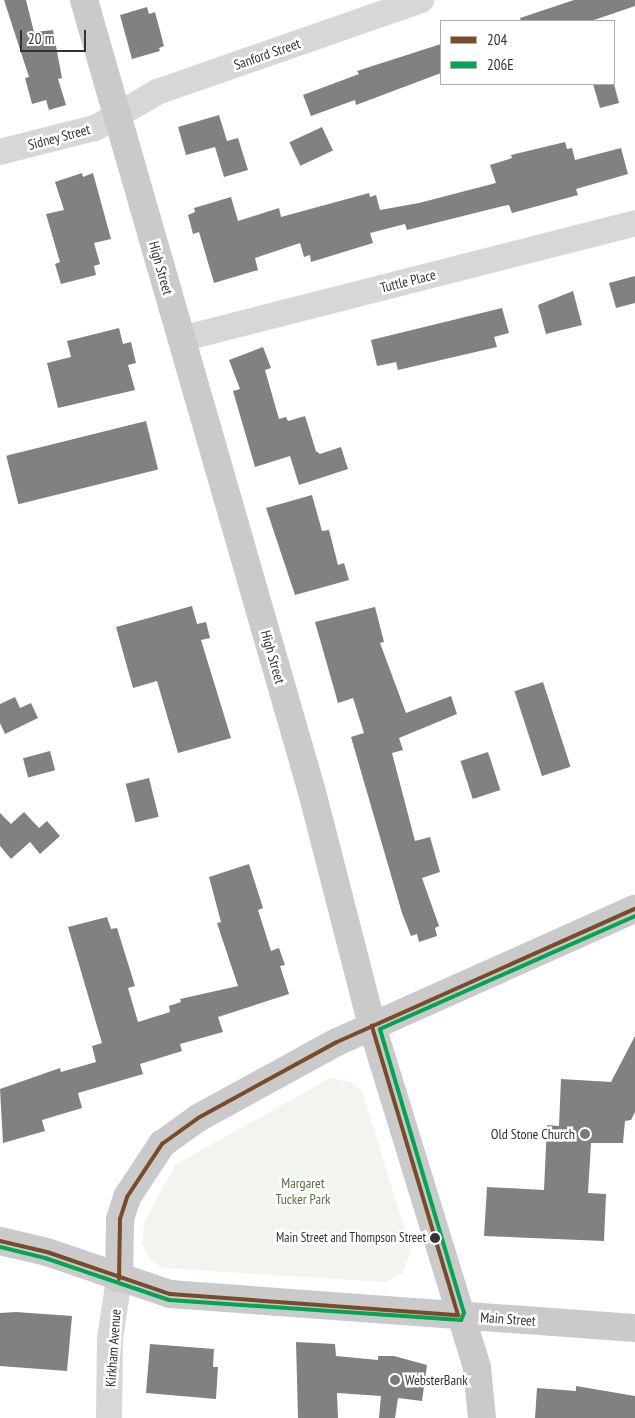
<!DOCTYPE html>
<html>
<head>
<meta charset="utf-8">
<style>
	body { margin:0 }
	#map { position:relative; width:635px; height:1418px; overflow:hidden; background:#fff; font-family:"PT Sans Narrow",sans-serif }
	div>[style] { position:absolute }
	.green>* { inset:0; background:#f1f5ed }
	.building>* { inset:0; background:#818181; transform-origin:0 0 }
	.minor>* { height:26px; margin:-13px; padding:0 13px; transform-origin:13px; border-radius:13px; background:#d7d7d7 }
	.major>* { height:28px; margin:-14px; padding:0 14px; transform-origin:14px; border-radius:14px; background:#cacaca }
	.bus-1>* { height:4px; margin:-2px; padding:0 2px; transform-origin:2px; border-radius:2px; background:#7a4b2a }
	.bus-2>* { height:4px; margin:-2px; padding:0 2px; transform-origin:2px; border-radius:2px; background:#00a651 }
	.dots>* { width:14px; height:14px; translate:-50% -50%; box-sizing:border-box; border:2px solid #fff; border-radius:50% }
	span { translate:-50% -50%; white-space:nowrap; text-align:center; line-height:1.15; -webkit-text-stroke:5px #fff; paint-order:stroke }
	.bus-label { font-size:13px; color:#333 }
	.right { translate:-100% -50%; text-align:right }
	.street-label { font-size:14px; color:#333 }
	.poi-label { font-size:14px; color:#333 }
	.left { translate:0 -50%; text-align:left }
	.park-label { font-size:14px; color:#56703f }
	.legend { position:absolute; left:440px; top:20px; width:175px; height:65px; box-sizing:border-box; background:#fff; border:1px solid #adadad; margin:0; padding:6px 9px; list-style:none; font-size:15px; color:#333 }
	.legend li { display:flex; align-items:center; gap:10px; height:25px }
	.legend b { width:25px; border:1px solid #adadad }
	.scale { position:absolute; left:20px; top:30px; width:66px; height:22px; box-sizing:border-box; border:2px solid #333; border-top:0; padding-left:6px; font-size:15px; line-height:18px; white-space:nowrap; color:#333; -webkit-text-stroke:4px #fff; paint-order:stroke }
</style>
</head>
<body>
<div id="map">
	<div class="green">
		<i style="clip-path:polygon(330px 1078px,350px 1082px,362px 1091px,411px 1249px,403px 1273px,386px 1282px,163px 1268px,150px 1260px,142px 1244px,144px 1223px,175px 1165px)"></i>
	</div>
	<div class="building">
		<i style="clip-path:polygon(4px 0,26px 0,34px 32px,53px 30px,62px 78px,58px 79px,66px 105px,49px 110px,46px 100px,32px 104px,25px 78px,29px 77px)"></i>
		<i style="clip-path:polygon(574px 0,635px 0,635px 6px,591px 21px,521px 21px,520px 18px)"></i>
		<i style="clip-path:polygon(147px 7px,149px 14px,155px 12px,164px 46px,159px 48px,160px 51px,132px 59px,120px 15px)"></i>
		<i style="clip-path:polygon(441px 44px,441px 73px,356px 105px,355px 100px,311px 116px,303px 95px,359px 74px,357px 71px)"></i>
		<i style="clip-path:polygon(593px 84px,614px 84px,619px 103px,600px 108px)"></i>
		<i style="clip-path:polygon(219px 115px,227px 141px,238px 138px,248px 170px,224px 177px,215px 147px,186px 155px,178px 127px)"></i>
		<i style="left:322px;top:127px;width:26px;height:36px;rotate:65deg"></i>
		<i style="clip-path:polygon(565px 142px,567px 149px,572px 148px,575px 160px,621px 148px,628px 174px,576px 189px,578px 195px,512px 213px,509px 205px,503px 206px,407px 230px,405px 224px,370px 233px,373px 243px,311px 262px,310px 255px,304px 257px,300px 243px,255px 258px,258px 270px,214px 283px,199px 232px,193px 234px,188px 215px,195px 212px,194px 208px,231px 197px,238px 221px,279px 208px,281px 217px,369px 193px,370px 197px,376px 195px,380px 210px,419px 203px,496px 183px,490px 165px,512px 158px,511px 155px)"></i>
		<i style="clip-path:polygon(82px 173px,83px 177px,93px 173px,111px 239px,94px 243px,100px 264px,94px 266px,96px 275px,61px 284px,55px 264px,60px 262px,46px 214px,64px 210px,55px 182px)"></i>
		<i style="clip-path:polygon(635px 276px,635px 303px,616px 308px,609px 283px)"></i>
		<i style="clip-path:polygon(573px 291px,582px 325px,546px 334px,538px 305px)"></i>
		<i style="clip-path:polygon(502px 308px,509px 333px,494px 337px,497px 347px,398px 370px,396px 362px,377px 366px,371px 340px)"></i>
		<i style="clip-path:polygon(119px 328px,123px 344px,131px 342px,136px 363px,128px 365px,135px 390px,58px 408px,47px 363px,71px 357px,67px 341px)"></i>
		<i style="clip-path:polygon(263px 347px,271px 368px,265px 370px,279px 419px,286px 417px,288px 421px,305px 416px,316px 451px,320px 454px,341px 447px,348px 469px,299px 485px,290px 456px,255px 467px,233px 391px,240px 389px,229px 360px)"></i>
		<i style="left:146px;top:421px;width:50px;height:144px;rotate:76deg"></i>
		<i style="clip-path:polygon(312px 495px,322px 531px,329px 530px,338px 565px,344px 563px,349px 580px,295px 595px,266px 508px)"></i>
		<i style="clip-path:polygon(192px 606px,197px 624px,206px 622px,210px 638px,201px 640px,231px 738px,178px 753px,157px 681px,133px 688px,116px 627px)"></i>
		<i style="clip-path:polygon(375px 607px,384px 642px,380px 643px,406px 713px,451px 696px,457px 714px,399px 738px,403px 750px,392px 753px,415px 841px,430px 837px,440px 872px,422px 878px,439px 926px,435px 928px,437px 936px,419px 942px,417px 934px,411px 936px,402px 913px,351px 737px,364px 733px,353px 698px,338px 703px,315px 622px)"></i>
		<i style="left:543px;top:682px;width:89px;height:30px;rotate:72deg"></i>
		<i style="clip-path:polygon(15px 697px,20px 708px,31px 703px,38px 718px,5px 734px,0 723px,0 704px)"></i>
		<i style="left:50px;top:751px;width:20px;height:28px;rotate:75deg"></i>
		<i style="left:488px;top:752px;width:40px;height:29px;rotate:72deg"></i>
		<i style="left:149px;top:778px;width:40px;height:24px;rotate:76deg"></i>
		<i style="clip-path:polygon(24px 812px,39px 828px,47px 821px,60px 836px,40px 854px,30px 842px,11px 859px,0 846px,0 813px,11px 824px)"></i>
		<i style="clip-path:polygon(249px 864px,263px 908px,258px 910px,271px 951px,279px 948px,285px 965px,280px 966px,289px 994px,218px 1017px,223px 1032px,180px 1044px,182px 1051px,140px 1064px,143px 1074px,78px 1093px,82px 1108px,42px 1120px,45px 1131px,3px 1143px,0 1089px,60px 1068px,61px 1072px,96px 1062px,92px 1046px,102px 1043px,68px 927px,107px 917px,111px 929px,117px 928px,135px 986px,128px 988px,138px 1022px,170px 1012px,169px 1006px,181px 1002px,180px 999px,238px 986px,217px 923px,221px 922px,209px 877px)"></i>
		<i style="clip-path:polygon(635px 1036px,635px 1112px,631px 1120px,625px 1121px,623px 1143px,591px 1143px,588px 1193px,606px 1194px,604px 1241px,484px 1236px,487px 1187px,544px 1190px,547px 1125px,559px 1126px,561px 1079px,611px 1082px)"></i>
		<i style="clip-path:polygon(16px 1312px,72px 1316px,67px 1371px,0 1366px,0 1313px)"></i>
		<i style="clip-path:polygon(296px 1342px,335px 1344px,336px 1356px,378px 1360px,378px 1356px,394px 1356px,427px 1365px,422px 1401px,398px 1398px,395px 1418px,379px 1418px,381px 1396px,337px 1393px,338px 1418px,298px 1418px)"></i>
		<i style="clip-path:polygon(150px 1344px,214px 1349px,213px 1367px,218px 1367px,216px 1399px,146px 1393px)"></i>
		<i style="clip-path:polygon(576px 1386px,635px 1396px,635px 1418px,535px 1418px,537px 1388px,576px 1391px)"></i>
	</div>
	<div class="minor">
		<i style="left:0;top:152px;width:98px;rotate:-14.2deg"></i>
		<i style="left:95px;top:128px;width:72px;rotate:-30.1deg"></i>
		<i style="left:157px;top:92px;width:280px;rotate:-19.2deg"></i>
		<i style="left:181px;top:339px;width:469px;rotate:-14.3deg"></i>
		<i style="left:109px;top:1418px;width:79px;rotate:-89.3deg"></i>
		<i style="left:110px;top:1339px;width:61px;rotate:-81.5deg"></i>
	</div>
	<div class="major">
		<i style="left:84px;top:0;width:824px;rotate:73.94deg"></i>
		<i style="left:312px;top:792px;width:242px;rotate:75.6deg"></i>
		<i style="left:372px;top:1026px;width:358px;rotate:72.9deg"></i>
		<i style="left:477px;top:1368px;width:50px;rotate:84.3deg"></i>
		<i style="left:0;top:1241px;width:48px;rotate:13.2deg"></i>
		<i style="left:47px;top:1252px;width:130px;rotate:18.9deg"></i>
		<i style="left:170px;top:1294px;width:466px;rotate:4.2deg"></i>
		<i style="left:119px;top:1279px;width:60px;rotate:-89deg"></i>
		<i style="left:120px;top:1219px;width:23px;rotate:-72deg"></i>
		<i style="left:127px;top:1197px;width:64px;rotate:-56.6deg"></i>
		<i style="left:162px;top:1144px;width:44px;rotate:-35.8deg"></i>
		<i style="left:198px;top:1118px;width:158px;rotate:-28.7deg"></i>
		<i style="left:337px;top:1042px;width:326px;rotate:-24.1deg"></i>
	</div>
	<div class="bus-1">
		<i style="left:0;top:1241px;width:48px;rotate:13.2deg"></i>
		<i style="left:47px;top:1252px;width:130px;rotate:18.9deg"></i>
		<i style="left:170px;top:1294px;width:289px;rotate:4.2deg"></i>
		<i style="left:458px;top:1315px;width:302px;rotate:-106.6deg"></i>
		<i style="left:119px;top:1279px;width:60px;rotate:-89deg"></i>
		<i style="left:120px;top:1219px;width:23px;rotate:-72deg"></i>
		<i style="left:127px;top:1197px;width:64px;rotate:-56.6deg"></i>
		<i style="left:162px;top:1144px;width:44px;rotate:-35.8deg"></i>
		<i style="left:198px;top:1118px;width:158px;rotate:-28.7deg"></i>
		<i style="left:337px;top:1042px;width:326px;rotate:-24.1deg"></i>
	</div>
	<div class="bus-2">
		<i style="left:0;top:1247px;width:46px;rotate:13.7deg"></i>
		<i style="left:45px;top:1258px;width:131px;rotate:18.7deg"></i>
		<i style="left:169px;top:1300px;width:293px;rotate:3.9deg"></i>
		<i style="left:461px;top:1320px;width:8px;rotate:-67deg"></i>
		<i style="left:464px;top:1313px;width:296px;rotate:-106.5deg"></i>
		<i style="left:380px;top:1029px;width:279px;rotate:-23.9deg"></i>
	</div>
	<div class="dots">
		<i style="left:585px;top:1134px;background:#7a7a7a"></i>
		<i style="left:435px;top:1238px;background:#333"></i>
		<i style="left:395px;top:1380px;background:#7a7a7a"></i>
	</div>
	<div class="bus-label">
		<span class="right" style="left:426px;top:1238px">Main Street and Thompson Street</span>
	</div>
	<div class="street-label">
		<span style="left:267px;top:54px;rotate:-19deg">Sanford Street</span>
		<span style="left:59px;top:137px;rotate:-15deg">Sidney Street</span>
		<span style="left:161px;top:268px;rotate:74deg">High Street</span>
		<span style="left:408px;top:281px;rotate:-14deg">Tuttle Place</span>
		<span style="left:273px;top:657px;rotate:74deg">High Street</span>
		<span style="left:508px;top:1319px;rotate:4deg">Main Street</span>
		<span style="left:113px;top:1348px;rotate:-86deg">Kirkham Avenue</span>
	</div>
	<div class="poi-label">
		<span class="right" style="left:575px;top:1134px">Old Stone Church</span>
		<span class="left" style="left:405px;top:1380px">WebsterBank</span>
	</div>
	<div class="park-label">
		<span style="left:303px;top:1191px">Margaret<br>Tucker Park</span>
	</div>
	<ul class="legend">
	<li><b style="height:6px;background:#7a4b2a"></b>204</li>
	<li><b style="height:6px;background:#00a651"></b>206E</li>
	</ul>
	<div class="scale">20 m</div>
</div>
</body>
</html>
